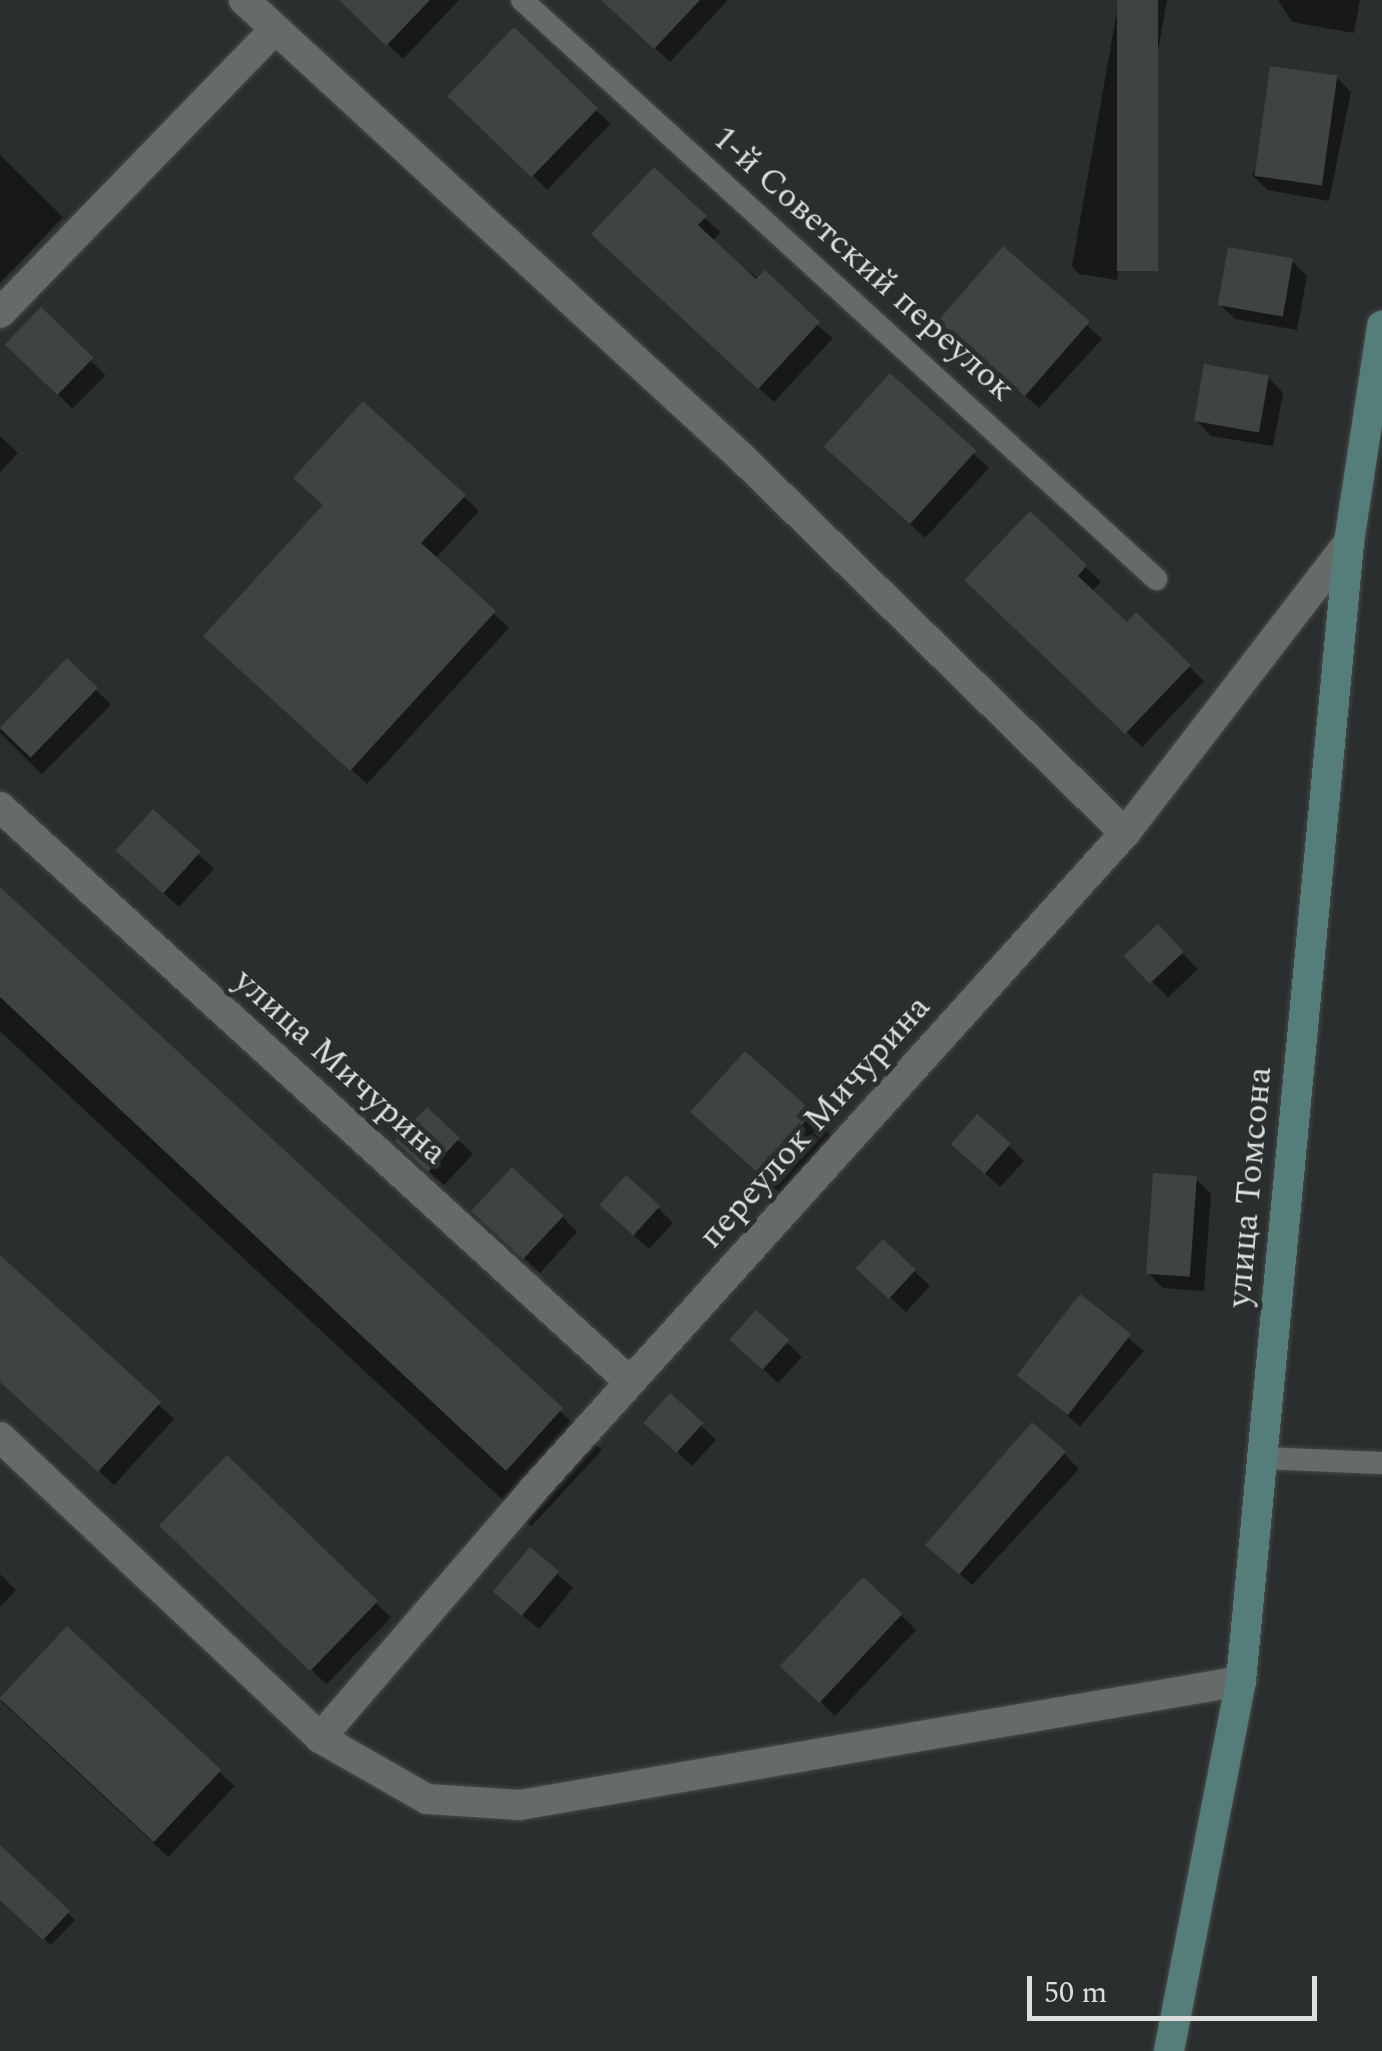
<!DOCTYPE html>
<html>
<head>
<meta charset="utf-8">
<style>
	body { margin:0 }
	#map { position:relative; width:1382px; height:2051px; overflow:hidden; background:#2b2e2e; font-family:Spectral,serif }
	div>[style] { position:absolute }
	.shadow>* { inset:0; background:#0007; transform-origin:0 0 }
	.building>* { inset:0; background:#3f4342; transform-origin:0 0 }
	.roads { filter:drop-shadow(0 0 2px #484a4a) drop-shadow(0 0 2px #484a4a) }
	.lane>* { height:22px; margin:-11px; padding:0 11px; transform-origin:11px; border-radius:11px; background:#666a69 }
	.street>* { height:30px; margin:-15px; padding:0 15px; transform-origin:15px; border-radius:15px; background:#666a69 }
	.secondary>* { height:30px; margin:-15px; padding:0 15px; transform-origin:15px; border-radius:15px; background:#557e7b }
	span { translate:-50% -50%; white-space:nowrap; text-align:center; line-height:1.15; -webkit-text-stroke:10px #2b2e2e; paint-order:stroke }
	.street-label { font-size:35px; color:#dddfdf }
	.scale { position:absolute; left:1027px; top:1976px; width:290px; height:45px; box-sizing:border-box; border:5px solid #dddfdf; border-top:0; padding-left:12px; font-size:30px; line-height:35px; white-space:nowrap; color:#dddfdf; -webkit-text-stroke:8px #2b2e2e; paint-order:stroke }
</style>
</head>
<body>
<div id="map">
	<div class="shadow">
		<i style="clip-path:polygon(342px 0,459px 0,403px 59px)"></i>
		<i style="clip-path:polygon(604px 0,728px 0,670px 62px)"></i>
		<i style="clip-path:polygon(1119px 0,1167px 0,1117px 280px,1079px 274px,1072px 266px)"></i>
		<i style="clip-path:polygon(1278px 0,1360px 0,1354px 33px,1292px 22px)"></i>
		<i style="left:514px;top:31px;width:134px;height:91px;rotate:44deg"></i>
		<i style="clip-path:polygon(1336px 77px,1351px 92px,1329px 201px,1267px 190px,1252px 175px)"></i>
		<i style="clip-path:polygon(0 155px,63px 217px,0 283px)"></i>
		<i style="clip-path:polygon(654px 170px,720px 232px,712px 242px,833px 338px,774px 402px,609px 249px)"></i>
		<i style="clip-path:polygon(1003px 250px,1102px 339px,1039px 408px,955px 334px)"></i>
		<i style="clip-path:polygon(1292px 261px,1307px 276px,1297px 330px,1235px 319px,1220px 304px)"></i>
		<i style="left:41px;top:311px;width:91px;height:47px;rotate:45deg"></i>
		<i style="clip-path:polygon(890px 377px,989px 468px,925px 538px,842px 462px)"></i>
		<i style="clip-path:polygon(1268px 377px,1283px 393px,1273px 446px,1211px 436px,1196px 420px)"></i>
		<i style="clip-path:polygon(0 436px,18px 453px,0 472px)"></i>
		<i style="clip-path:polygon(464px 497px,479px 511px,435px 559px,509px 628px,367px 784px,221px 651px)"></i>
		<i style="clip-path:polygon(1030px 514px,1101px 582px,1091px 592px,1127px 626px,1136px 616px,1204px 681px,1142px 747px,967px 580px)"></i>
		<i style="left:67px;top:661px;width:62px;height:98px;rotate:45deg"></i>
		<i style="clip-path:polygon(153px 812px,214px 869px,179px 907px,133px 865px)"></i>
		<i style="left:0;top:889px;width:823px;height:104px;rotate:43deg"></i>
		<i style="left:1158px;top:928px;width:57px;height:41px;rotate:46deg"></i>
		<i style="clip-path:polygon(745px 1054px,834px 1138px,782px 1195px,715px 1134px)"></i>
		<i style="clip-path:polygon(458px 1140px,473px 1154px,444px 1185px,413px 1157px)"></i>
		<i style="clip-path:polygon(1009px 1146px,1024px 1161px,1000px 1187px,969px 1158px)"></i>
		<i style="clip-path:polygon(1196px 1179px,1211px 1194px,1204px 1291px,1163px 1288px,1148px 1273px)"></i>
		<i style="clip-path:polygon(658px 1208px,673px 1223px,649px 1249px,617px 1220px)"></i>
		<i style="clip-path:polygon(563px 1217px,577px 1232px,540px 1273px,489px 1226px)"></i>
		<i style="clip-path:polygon(884px 1242px,930px 1286px,906px 1312px,875px 1283px)"></i>
		<i style="clip-path:polygon(0 1260px,174px 1419px,114px 1485px,0 1380px)"></i>
		<i style="left:1081px;top:1298px;width:82px;height:99px;rotate:40deg"></i>
		<i style="clip-path:polygon(756px 1313px,802px 1357px,778px 1383px,747px 1354px)"></i>
		<i style="clip-path:polygon(670px 1396px,716px 1440px,692px 1466px,661px 1437px)"></i>
		<i style="clip-path:polygon(1064px 1454px,1079px 1469px,972px 1585px,943px 1559px)"></i>
		<i style="left:227px;top:1459px;width:228px;height:93px;rotate:44deg"></i>
		<i style="clip-path:polygon(531px 1551px,573px 1588px,539px 1629px,512px 1607px)"></i>
		<i style="clip-path:polygon(0 1574px,16px 1590px,0 1607px)"></i>
		<i style="clip-path:polygon(901px 1615px,916px 1630px,835px 1716px,783px 1666px)"></i>
		<i style="left:67px;top:1630px;width:229px;height:97px;rotate:43deg"></i>
		<i style="clip-path:polygon(0 1849px,75px 1920px,51px 1945px,0 1897px)"></i>
	</div>
	<div class="building">
		<i style="clip-path:polygon(339px 0,430px 0,386px 46px)"></i>
		<i style="clip-path:polygon(601px 0,700px 0,654px 49px)"></i>
		<i style="left:1117px;top:0;width:41px;height:271px"></i>
		<i style="left:514px;top:27px;width:117px;height:96px;rotate:44deg"></i>
		<i style="left:1270px;top:66px;width:68px;height:111px;rotate:8deg"></i>
		<i style="clip-path:polygon(654px 167px,707px 216px,698px 225px,756px 279px,765px 270px,820px 322px,758px 389px,591px 234px)"></i>
		<i style="left:1003px;top:246px;width:115px;height:99px;rotate:41deg"></i>
		<i style="left:1228px;top:247px;width:66px;height:59px;rotate:10deg"></i>
		<i style="left:41px;top:307px;width:73px;height:52px;rotate:44deg"></i>
		<i style="left:1204px;top:364px;width:66px;height:58px;rotate:10deg"></i>
		<i style="left:890px;top:373px;width:116px;height:99px;rotate:42deg"></i>
		<i style="clip-path:polygon(363px 401px,466px 495px,421px 543px,496px 611px,350px 771px,203px 636px,323px 505px,293px 478px)"></i>
		<i style="clip-path:polygon(1030px 511px,1087px 565px,1078px 576px,1127px 622px,1136px 612px,1191px 665px,1125px 734px,964px 580px)"></i>
		<i style="left:67px;top:658px;width:43px;height:97px;rotate:44deg"></i>
		<i style="left:153px;top:809px;width:64px;height:56px;rotate:42deg"></i>
		<i style="clip-path:polygon(0 887px,563px 1408px,506px 1471px,0 997px)"></i>
		<i style="left:1158px;top:924px;width:38px;height:47px;rotate:47deg"></i>
		<i style="left:745px;top:1051px;width:92px;height:82px;rotate:42deg"></i>
		<i style="left:427px;top:1107px;width:45px;height:47px;rotate:43deg"></i>
		<i style="left:977px;top:1114px;width:45px;height:40px;rotate:41deg"></i>
		<i style="left:512px;top:1167px;width:71px;height:60px;rotate:43deg"></i>
		<i style="left:1153px;top:1173px;width:44px;height:101px;rotate:4deg"></i>
		<i style="left:626px;top:1175px;width:46px;height:40px;rotate:42deg"></i>
		<i style="left:883px;top:1239px;width:45px;height:40px;rotate:43deg"></i>
		<i style="clip-path:polygon(0 1255px,161px 1402px,98px 1472px,0 1382px)"></i>
		<i style="left:1080px;top:1294px;width:65px;height:103px;rotate:38deg"></i>
		<i style="left:756px;top:1310px;width:45px;height:40px;rotate:42deg"></i>
		<i style="left:670px;top:1393px;width:45px;height:40px;rotate:42deg"></i>
		<i style="left:1032px;top:1422px;width:45px;height:163px;rotate:41deg"></i>
		<i style="left:227px;top:1455px;width:210px;height:98px;rotate:44deg"></i>
		<i style="left:530px;top:1547px;width:38px;height:58px;rotate:40deg"></i>
		<i style="left:863px;top:1577px;width:54px;height:122px;rotate:43deg"></i>
		<i style="left:67px;top:1626px;width:211px;height:99px;rotate:43deg"></i>
		<i style="clip-path:polygon(0 1845px,70px 1911px,43px 1940px,0 1900px)"></i>
	</div>
	<div class="roads">
		<div class="lane">
			<i style="left:522px;top:0;width:859px;rotate:42.4deg"></i>
			<i style="left:1262px;top:1458px;width:120px;rotate:2.4deg"></i>
		</div>
		<div class="street">
			<i style="left:244px;top:0;width:674px;rotate:42.59deg"></i>
			<i style="left:740px;top:456px;width:539px;rotate:44.4deg"></i>
			<i style="left:0;top:313px;width:395px;rotate:-45.9deg"></i>
			<i style="left:0;top:807px;width:853px;rotate:42.39deg"></i>
			<i style="left:0;top:1437px;width:439px;rotate:43.2deg"></i>
			<i style="left:320px;top:1738px;width:123px;rotate:29.7deg"></i>
			<i style="left:427px;top:1799px;width:93px;rotate:3.7deg"></i>
			<i style="left:520px;top:1805px;width:732px;rotate:-9.76deg"></i>
			<i style="left:320px;top:1738px;width:327px;rotate:-49.3deg"></i>
			<i style="left:533px;top:1490px;width:884px;rotate:-47.98deg"></i>
			<i style="left:1125px;top:833px;width:367px;rotate:-52.4deg"></i>
		</div>
		<div class="secondary">
			<i style="left:1169px;top:2051px;width:377px;rotate:-79deg"></i>
			<i style="left:1241px;top:1681px;width:1144px;rotate:-84.58deg"></i>
			<i style="left:1349px;top:542px;width:219px;rotate:-81.3deg"></i>
		</div>
	</div>
	<div class="street-label">
		<span style="left:863px;top:264px;rotate:42deg">1-й Советский переулок</span>
		<span style="left:340px;top:1067px;rotate:42deg">улица Мичурина</span>
		<span style="left:815px;top:1122px;rotate:-48deg">переулок Мичурина</span>
		<span style="left:1250px;top:1187px;rotate:-85deg">улица Томсона</span>
	</div>
	<div class="scale">50 m</div>
</div>
</body>
</html>
